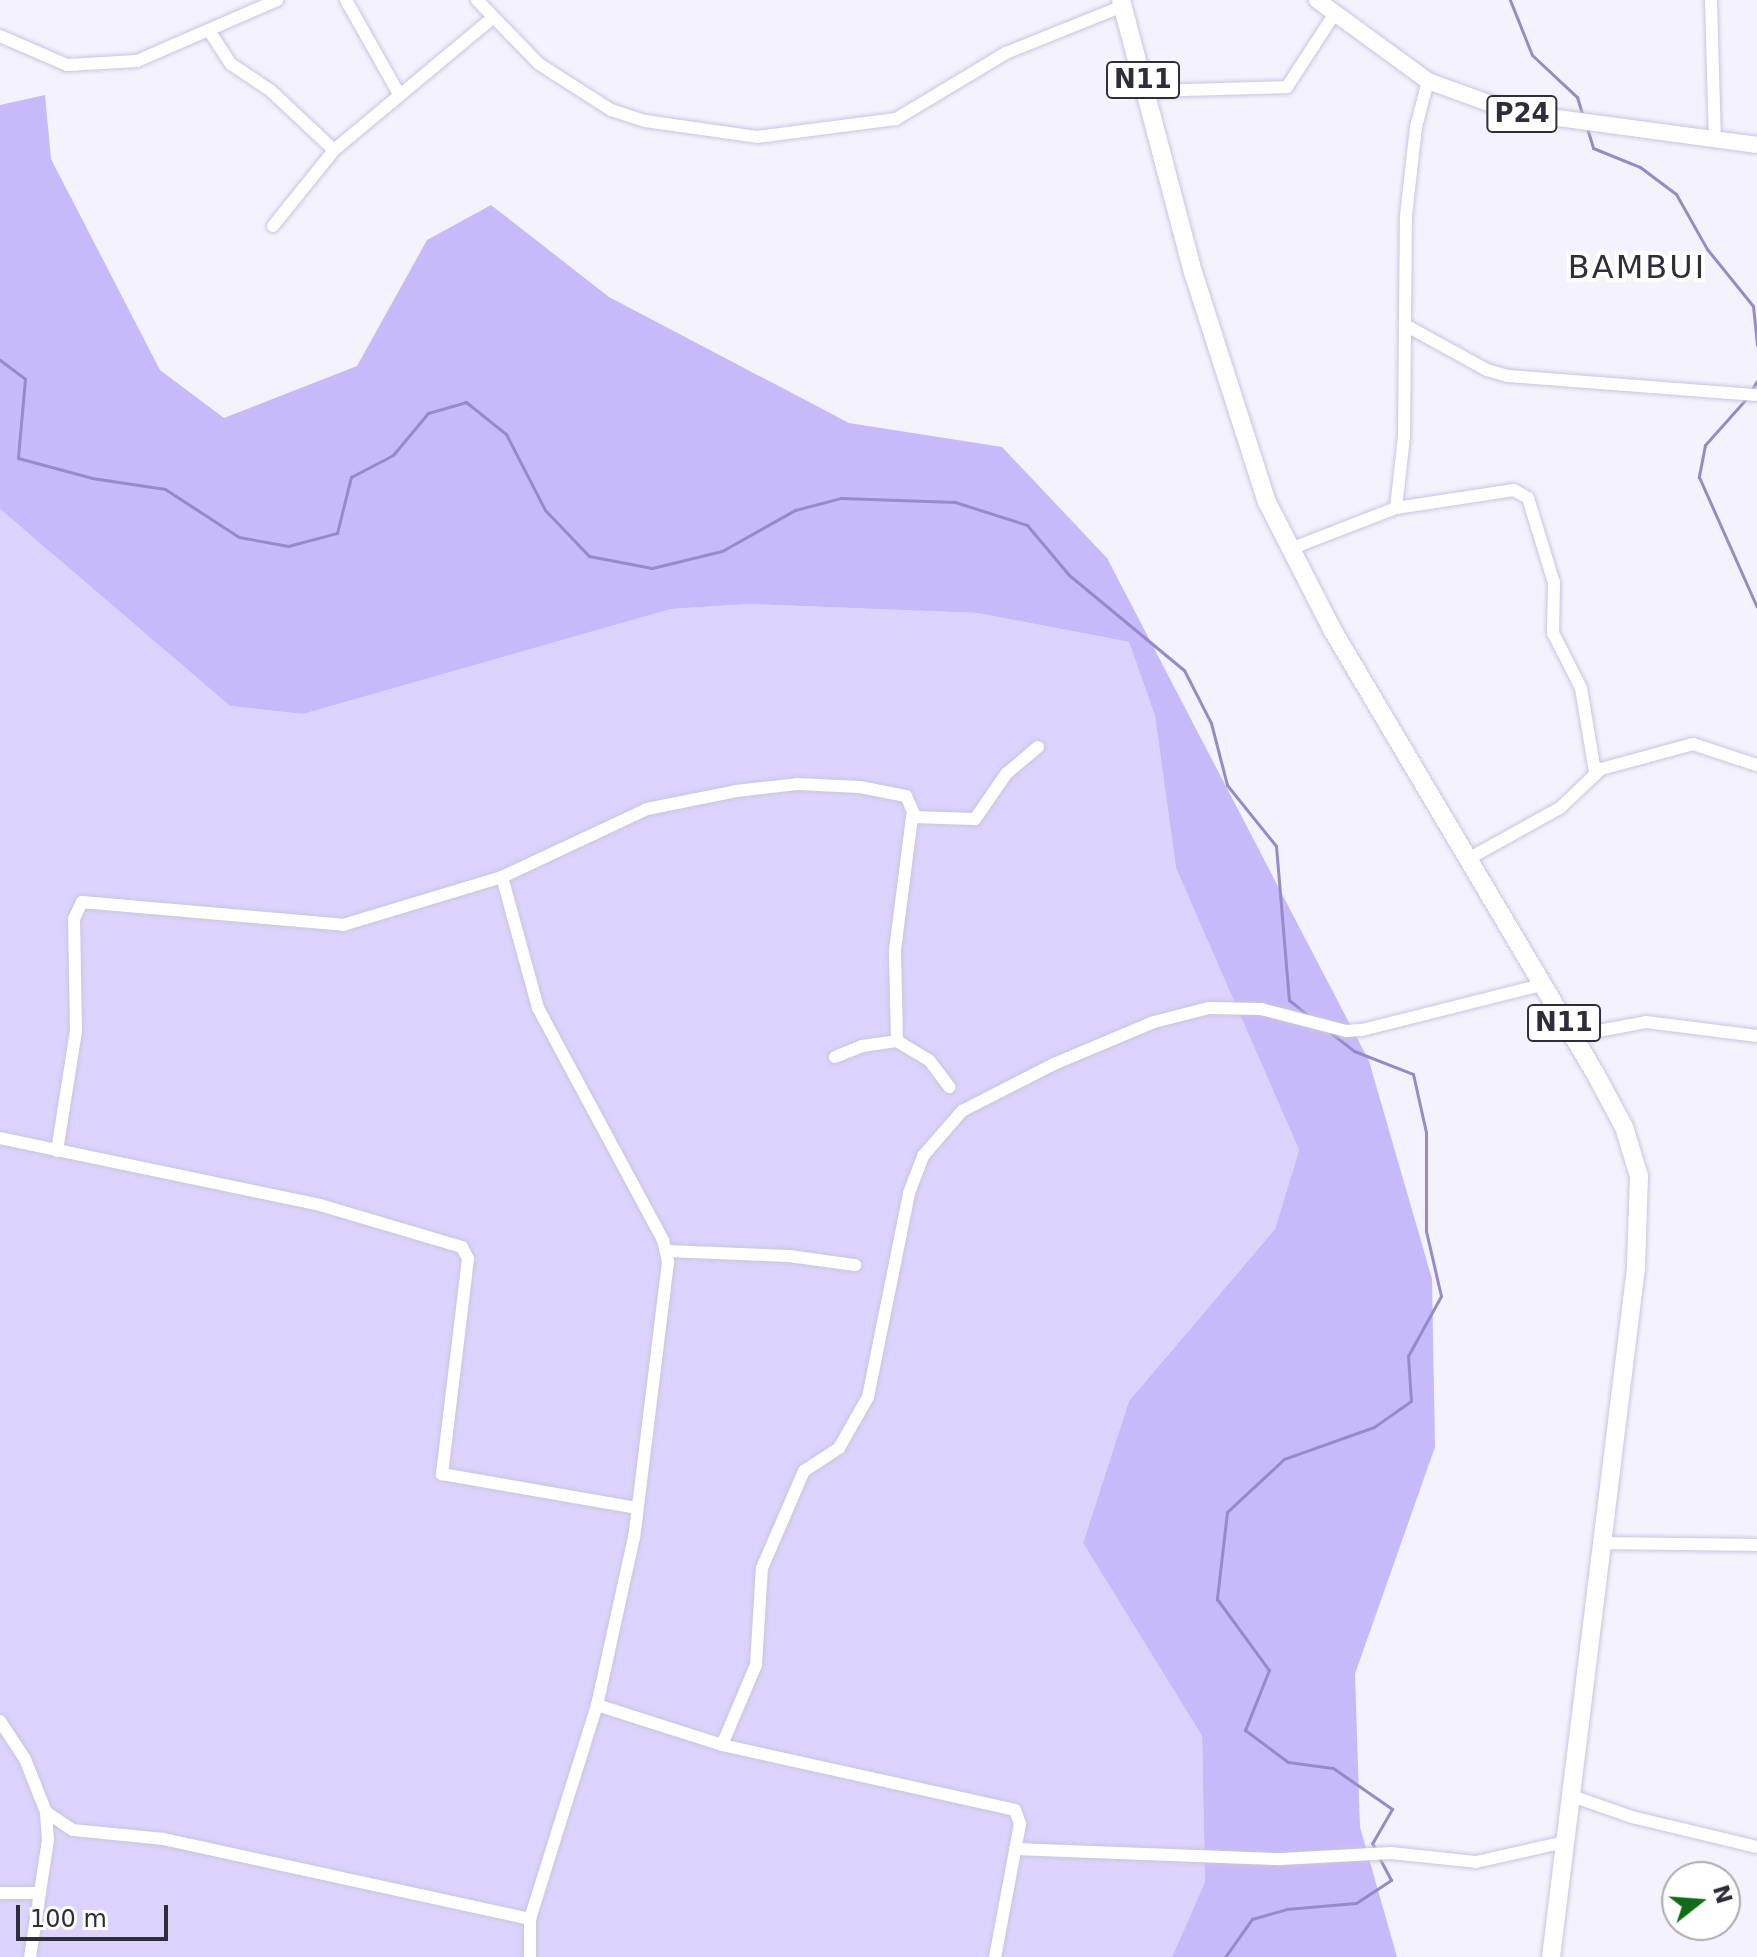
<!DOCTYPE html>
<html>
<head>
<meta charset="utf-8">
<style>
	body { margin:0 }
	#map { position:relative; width:1757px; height:1957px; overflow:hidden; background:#f4f3fd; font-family:"DejaVu Sans",sans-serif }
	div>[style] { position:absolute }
	.green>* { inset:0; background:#dcd4fe }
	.forest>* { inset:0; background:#c7bafb }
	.stream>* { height:3px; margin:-1.5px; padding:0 1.5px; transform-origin:1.5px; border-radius:1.5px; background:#978ac8 }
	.roads { filter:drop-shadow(0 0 2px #c9c5de) drop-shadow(0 0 2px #c9c5de) }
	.minor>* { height:12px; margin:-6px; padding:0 6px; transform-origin:6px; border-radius:6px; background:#fff }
	.major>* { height:16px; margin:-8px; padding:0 8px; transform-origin:8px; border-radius:8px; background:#fff }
	.highway>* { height:18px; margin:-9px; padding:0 9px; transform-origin:9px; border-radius:9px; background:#fff }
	span { translate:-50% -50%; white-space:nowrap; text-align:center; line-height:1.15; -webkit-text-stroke:8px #fff; paint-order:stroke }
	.shield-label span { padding:2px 6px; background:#fff; border:2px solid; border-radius:6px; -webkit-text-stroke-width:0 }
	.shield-label { font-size:26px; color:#2f2d37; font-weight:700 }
	.quarter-label { font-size:32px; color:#2f2d37; letter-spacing:2px }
	.north { position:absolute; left:1661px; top:1861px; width:80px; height:80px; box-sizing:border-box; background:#fff; border:2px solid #acabaf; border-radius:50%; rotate:73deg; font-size:22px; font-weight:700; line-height:32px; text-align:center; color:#2f2d37 }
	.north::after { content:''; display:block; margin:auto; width:28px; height:36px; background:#106c18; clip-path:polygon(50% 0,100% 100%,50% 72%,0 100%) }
	.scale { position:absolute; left:16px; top:1905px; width:152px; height:36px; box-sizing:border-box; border:4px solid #2f2d37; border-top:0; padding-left:10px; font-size:24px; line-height:28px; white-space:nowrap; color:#2f2d37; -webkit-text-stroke:6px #fff; paint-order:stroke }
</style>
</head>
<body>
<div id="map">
	<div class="green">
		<i style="clip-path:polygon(0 509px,230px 706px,303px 714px,671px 609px,748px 604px,978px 613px,1129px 642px,1155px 716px,1176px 868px,1299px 1150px,1275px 1229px,1129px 1401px,1083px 1543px,1202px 1736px,1205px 1882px,1172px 1957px,0 1957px)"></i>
	</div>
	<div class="forest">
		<i style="clip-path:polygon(45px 95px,51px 159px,160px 370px,224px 418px,357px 366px,427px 240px,491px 205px,609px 297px,849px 423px,1002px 447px,1107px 558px,1369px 1061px,1432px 1279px,1435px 1447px,1355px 1674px,1360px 1827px,1397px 1957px,1172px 1957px,1205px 1882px,1202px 1736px,1083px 1543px,1129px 1401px,1275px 1229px,1299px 1150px,1176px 868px,1155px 716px,1129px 642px,978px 613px,748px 604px,671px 609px,303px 714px,230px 706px,0 509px,0 105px)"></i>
	</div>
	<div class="stream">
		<i style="left:1510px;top:0;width:59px;rotate:68.2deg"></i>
		<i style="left:1532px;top:55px;width:62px;rotate:43deg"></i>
		<i style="left:1577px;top:97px;width:21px;rotate:73deg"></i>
		<i style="left:1587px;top:128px;width:21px;rotate:73deg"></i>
		<i style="left:1593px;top:148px;width:51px;rotate:22deg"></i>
		<i style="left:1640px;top:167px;width:45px;rotate:36.9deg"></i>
		<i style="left:1676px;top:194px;width:63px;rotate:60.6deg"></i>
		<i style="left:1707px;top:249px;width:73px;rotate:51.1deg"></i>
		<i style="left:1753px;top:306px;width:39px;rotate:84deg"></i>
		<i style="left:0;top:360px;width:31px;rotate:37deg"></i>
		<i style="left:25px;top:379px;width:79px;rotate:95.1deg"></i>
		<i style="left:18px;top:458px;width:77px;rotate:15.1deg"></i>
		<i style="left:92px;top:478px;width:74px;rotate:8.6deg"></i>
		<i style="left:165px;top:489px;width:88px;rotate:33deg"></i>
		<i style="left:239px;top:537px;width:50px;rotate:10.4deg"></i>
		<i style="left:288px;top:546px;width:51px;rotate:-14.9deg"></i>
		<i style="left:337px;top:533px;width:58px;rotate:-76deg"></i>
		<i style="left:351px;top:477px;width:47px;rotate:-27.6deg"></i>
		<i style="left:393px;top:455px;width:55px;rotate:-50.2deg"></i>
		<i style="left:428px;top:413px;width:40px;rotate:-16deg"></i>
		<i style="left:466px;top:402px;width:51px;rotate:38.7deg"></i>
		<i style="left:506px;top:434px;width:85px;rotate:62.8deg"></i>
		<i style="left:545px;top:510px;width:64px;rotate:46.3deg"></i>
		<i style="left:589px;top:556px;width:64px;rotate:10.8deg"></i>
		<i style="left:652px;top:568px;width:72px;rotate:-13.7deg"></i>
		<i style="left:722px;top:551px;width:84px;rotate:-29.3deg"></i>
		<i style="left:795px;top:510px;width:48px;rotate:-14.6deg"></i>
		<i style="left:841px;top:498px;width:114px;rotate:2deg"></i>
		<i style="left:955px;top:502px;width:76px;rotate:17.7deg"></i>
		<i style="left:1027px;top:525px;width:65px;rotate:50deg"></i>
		<i style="left:1069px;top:575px;width:149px;rotate:39.6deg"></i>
		<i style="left:1184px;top:670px;width:59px;rotate:63deg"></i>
		<i style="left:1211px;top:723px;width:64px;rotate:75.5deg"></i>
		<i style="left:1227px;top:785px;width:78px;rotate:51.2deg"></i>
		<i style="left:1276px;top:846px;width:155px;rotate:85.2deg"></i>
		<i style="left:1289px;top:1000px;width:26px;rotate:39deg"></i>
		<i style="left:1752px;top:389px;width:9px;rotate:-58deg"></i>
		<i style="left:1746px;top:399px;width:62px;rotate:131.7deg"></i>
		<i style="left:1705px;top:445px;width:33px;rotate:101deg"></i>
		<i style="left:1699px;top:477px;width:142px;rotate:66deg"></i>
		<i style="left:1331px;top:1033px;width:29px;rotate:38deg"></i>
		<i style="left:1354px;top:1051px;width:63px;rotate:21.3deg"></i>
		<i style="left:1413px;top:1074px;width:59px;rotate:77.4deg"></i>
		<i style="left:1426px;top:1132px;width:99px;rotate:90deg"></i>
		<i style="left:1426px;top:1231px;width:67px;rotate:77deg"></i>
		<i style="left:1441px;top:1296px;width:68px;rotate:118.8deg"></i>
		<i style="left:1408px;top:1356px;width:45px;rotate:86.2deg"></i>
		<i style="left:1411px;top:1401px;width:45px;rotate:144.9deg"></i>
		<i style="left:1374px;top:1427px;width:96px;rotate:160.4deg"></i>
		<i style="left:1284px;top:1459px;width:78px;rotate:137.1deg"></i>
		<i style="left:1227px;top:1512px;width:88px;rotate:96.6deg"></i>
		<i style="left:1217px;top:1599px;width:88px;rotate:53.8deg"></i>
		<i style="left:1269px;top:1670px;width:65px;rotate:111.8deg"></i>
		<i style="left:1245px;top:1730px;width:54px;rotate:36.7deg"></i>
		<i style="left:1288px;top:1762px;width:45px;rotate:7.6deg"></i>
		<i style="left:1333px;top:1768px;width:72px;rotate:34.8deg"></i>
		<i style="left:1392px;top:1809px;width:39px;rotate:120deg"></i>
		<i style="left:1372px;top:1843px;width:8px;rotate:60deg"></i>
		<i style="left:1225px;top:1957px;width:47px;rotate:-54.6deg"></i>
		<i style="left:1252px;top:1919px;width:35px;rotate:-16deg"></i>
		<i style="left:1286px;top:1909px;width:70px;rotate:-4.9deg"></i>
		<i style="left:1356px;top:1903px;width:42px;rotate:-33.3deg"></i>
		<i style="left:1391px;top:1880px;width:26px;rotate:-118deg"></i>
	</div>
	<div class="roads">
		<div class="minor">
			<i style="left:346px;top:0;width:108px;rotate:60.6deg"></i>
			<i style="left:477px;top:0;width:89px;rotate:45.9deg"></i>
			<i style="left:539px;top:64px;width:85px;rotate:32.6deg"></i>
			<i style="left:611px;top:110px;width:36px;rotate:18deg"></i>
			<i style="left:645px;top:121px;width:113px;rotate:8.1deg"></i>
			<i style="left:757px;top:137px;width:140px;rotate:-7.4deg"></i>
			<i style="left:896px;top:119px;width:128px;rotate:-31deg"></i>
			<i style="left:1006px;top:53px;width:126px;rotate:-21.9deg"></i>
			<i style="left:1711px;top:0;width:139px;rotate:88.4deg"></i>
			<i style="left:210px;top:32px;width:38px;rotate:57deg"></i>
			<i style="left:231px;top:64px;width:48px;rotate:34deg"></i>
			<i style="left:271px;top:91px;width:86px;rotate:43.1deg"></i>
			<i style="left:0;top:36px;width:73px;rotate:23.4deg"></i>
			<i style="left:67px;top:65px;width:70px;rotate:-3.3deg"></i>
			<i style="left:137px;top:61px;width:153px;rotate:-23.5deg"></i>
			<i style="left:1146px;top:91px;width:141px;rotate:-1.6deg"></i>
			<i style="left:1287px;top:87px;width:88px;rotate:-57deg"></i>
			<i style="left:273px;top:226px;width:97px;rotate:-51.2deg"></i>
			<i style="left:334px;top:150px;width:204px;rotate:-39.8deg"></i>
			<i style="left:1405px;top:325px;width:94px;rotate:28.8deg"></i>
			<i style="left:1487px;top:370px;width:22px;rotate:16deg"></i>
			<i style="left:1508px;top:376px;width:250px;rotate:4.4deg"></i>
			<i style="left:1396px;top:508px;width:119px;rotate:-8.7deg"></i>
			<i style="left:1514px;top:490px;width:16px;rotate:30deg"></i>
			<i style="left:1528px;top:498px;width:89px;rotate:73deg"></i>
			<i style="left:1554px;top:583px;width:50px;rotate:91.1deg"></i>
			<i style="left:1553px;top:633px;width:62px;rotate:63deg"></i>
			<i style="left:1581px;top:688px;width:85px;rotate:80.5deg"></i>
			<i style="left:1290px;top:549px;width:114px;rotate:-21.1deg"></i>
			<i style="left:1396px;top:508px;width:71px;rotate:-83.6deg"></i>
			<i style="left:1404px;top:437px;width:221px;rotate:-89.5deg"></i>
			<i style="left:1406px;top:216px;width:90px;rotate:-83.6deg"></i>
			<i style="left:1416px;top:127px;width:48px;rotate:-75.4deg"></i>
			<i style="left:1468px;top:859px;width:105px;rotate:-29deg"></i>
			<i style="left:1560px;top:808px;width:57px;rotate:-43.6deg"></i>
			<i style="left:1601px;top:769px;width:95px;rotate:-15.2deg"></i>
			<i style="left:1693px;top:744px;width:67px;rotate:18.2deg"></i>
			<i style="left:502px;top:877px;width:136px;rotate:74.6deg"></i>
			<i style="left:538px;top:1008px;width:264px;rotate:61.7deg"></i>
			<i style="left:663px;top:1240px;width:23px;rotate:77deg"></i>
			<i style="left:668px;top:1262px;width:277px;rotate:97deg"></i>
			<i style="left:634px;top:1537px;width:172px;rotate:102.4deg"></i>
			<i style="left:597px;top:1705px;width:224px;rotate:107.4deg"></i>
			<i style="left:530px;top:1919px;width:38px;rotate:90deg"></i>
			<i style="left:1572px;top:1036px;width:75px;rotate:-10.7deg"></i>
			<i style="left:1646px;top:1022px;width:112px;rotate:7.2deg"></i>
			<i style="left:897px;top:1041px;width:91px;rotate:-91.3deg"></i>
			<i style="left:895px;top:950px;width:134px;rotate:-82.7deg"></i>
			<i style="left:912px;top:817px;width:63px;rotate:1.8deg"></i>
			<i style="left:975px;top:819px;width:55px;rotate:-55.4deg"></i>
			<i style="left:1006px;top:774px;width:42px;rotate:-40.2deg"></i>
			<i style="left:835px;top:1057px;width:29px;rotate:-22deg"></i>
			<i style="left:862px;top:1046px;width:35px;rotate:-8deg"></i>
			<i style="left:897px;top:1041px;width:37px;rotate:31deg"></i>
			<i style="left:929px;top:1060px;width:34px;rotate:53deg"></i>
			<i style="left:0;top:1138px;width:327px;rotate:11.8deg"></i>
			<i style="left:320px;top:1205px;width:148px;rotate:16.5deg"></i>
			<i style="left:462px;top:1247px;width:13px;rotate:63deg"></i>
			<i style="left:468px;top:1259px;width:217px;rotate:96.9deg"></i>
			<i style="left:442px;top:1474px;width:197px;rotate:9.9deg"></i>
			<i style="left:57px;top:1151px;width:121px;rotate:-81deg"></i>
			<i style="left:76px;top:1031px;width:112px;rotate:-91deg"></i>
			<i style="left:74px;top:919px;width:19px;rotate:-65deg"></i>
			<i style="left:82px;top:902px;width:262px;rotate:5deg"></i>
			<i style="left:343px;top:925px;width:166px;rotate:-16.8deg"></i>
			<i style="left:502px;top:877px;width:160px;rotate:-25.1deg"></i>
			<i style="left:647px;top:809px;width:91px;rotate:-11.4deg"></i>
			<i style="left:736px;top:791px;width:61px;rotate:-6.5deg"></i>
			<i style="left:797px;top:784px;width:63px;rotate:2.7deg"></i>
			<i style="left:860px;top:787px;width:47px;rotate:11.1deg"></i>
			<i style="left:906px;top:796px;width:20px;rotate:66deg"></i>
			<i style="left:667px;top:1251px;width:122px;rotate:2.3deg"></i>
			<i style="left:789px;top:1256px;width:67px;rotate:7.8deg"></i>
			<i style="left:1604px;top:1543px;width:153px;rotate:0.7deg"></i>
			<i style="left:597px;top:1705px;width:131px;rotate:17.7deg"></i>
			<i style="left:722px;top:1745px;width:300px;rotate:12.5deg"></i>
			<i style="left:1015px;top:1810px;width:15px;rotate:70deg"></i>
			<i style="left:1020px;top:1824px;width:135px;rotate:100.6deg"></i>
			<i style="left:0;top:1721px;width:45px;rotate:56.7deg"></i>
			<i style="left:25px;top:1759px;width:57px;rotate:68.4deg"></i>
			<i style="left:46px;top:1812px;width:28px;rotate:86deg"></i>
			<i style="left:48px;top:1840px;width:118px;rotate:98.7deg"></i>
			<i style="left:722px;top:1745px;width:87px;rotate:-67deg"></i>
			<i style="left:756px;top:1665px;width:97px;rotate:-86.5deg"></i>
			<i style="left:762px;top:1568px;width:106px;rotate:-66.6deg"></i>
			<i style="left:804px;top:1471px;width:42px;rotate:-33.3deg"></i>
			<i style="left:839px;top:1448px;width:59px;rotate:-60.4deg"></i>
			<i style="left:868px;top:1397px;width:208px;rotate:-78.6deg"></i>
			<i style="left:909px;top:1193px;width:40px;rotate:-69deg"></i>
			<i style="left:923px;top:1156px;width:60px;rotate:-49.1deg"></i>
			<i style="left:962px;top:1111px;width:103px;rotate:-27.1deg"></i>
			<i style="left:1054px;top:1064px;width:108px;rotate:-22.8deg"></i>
			<i style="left:1154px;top:1022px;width:57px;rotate:-14.3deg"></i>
			<i style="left:1209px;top:1008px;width:52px;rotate:1.1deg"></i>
			<i style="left:1261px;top:1009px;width:88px;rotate:14.5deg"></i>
			<i style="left:1346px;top:1031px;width:16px;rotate:-4deg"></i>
			<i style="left:1362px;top:1030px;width:185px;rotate:-14.1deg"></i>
			<i style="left:1572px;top:1796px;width:64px;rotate:19.3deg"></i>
			<i style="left:1632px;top:1817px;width:129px;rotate:13.5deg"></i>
			<i style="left:46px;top:1812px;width:32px;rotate:34deg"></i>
			<i style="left:73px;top:1830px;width:90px;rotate:5.7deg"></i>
			<i style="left:163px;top:1839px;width:376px;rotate:12.3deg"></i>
			<i style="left:1015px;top:1849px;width:266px;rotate:2.2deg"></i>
			<i style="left:1281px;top:1859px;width:110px;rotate:-3.1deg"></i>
			<i style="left:1391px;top:1853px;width:85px;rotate:6deg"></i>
			<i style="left:1476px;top:1862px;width:91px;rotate:-12.7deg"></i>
			<i style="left:0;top:1893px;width:40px"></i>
		</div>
		<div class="major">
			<i style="left:1317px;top:0;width:137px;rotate:36.1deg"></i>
			<i style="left:1428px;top:81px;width:90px;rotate:20deg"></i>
			<i style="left:1513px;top:112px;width:246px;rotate:7.7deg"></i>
		</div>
		<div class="highway">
			<i style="left:1121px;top:0;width:281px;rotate:75.2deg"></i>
			<i style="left:1193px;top:272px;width:242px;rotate:72.2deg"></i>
			<i style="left:1267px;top:502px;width:145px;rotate:62.9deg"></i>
			<i style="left:1333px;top:631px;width:514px;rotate:59.34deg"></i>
			<i style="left:1595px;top:1073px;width:61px;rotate:61.8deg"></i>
			<i style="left:1624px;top:1127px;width:51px;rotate:73deg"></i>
			<i style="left:1639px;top:1176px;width:92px;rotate:91.9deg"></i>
			<i style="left:1636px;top:1268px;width:694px;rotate:97.03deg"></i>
		</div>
	</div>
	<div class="shield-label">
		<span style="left:1143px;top:80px">N11</span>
		<span style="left:1522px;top:114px">P24</span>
		<span style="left:1564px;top:1023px">N11</span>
	</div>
	<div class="quarter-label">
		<span style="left:1637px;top:267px">BAMBUI</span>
	</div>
	<div class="north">N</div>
	<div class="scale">100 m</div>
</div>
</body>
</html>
